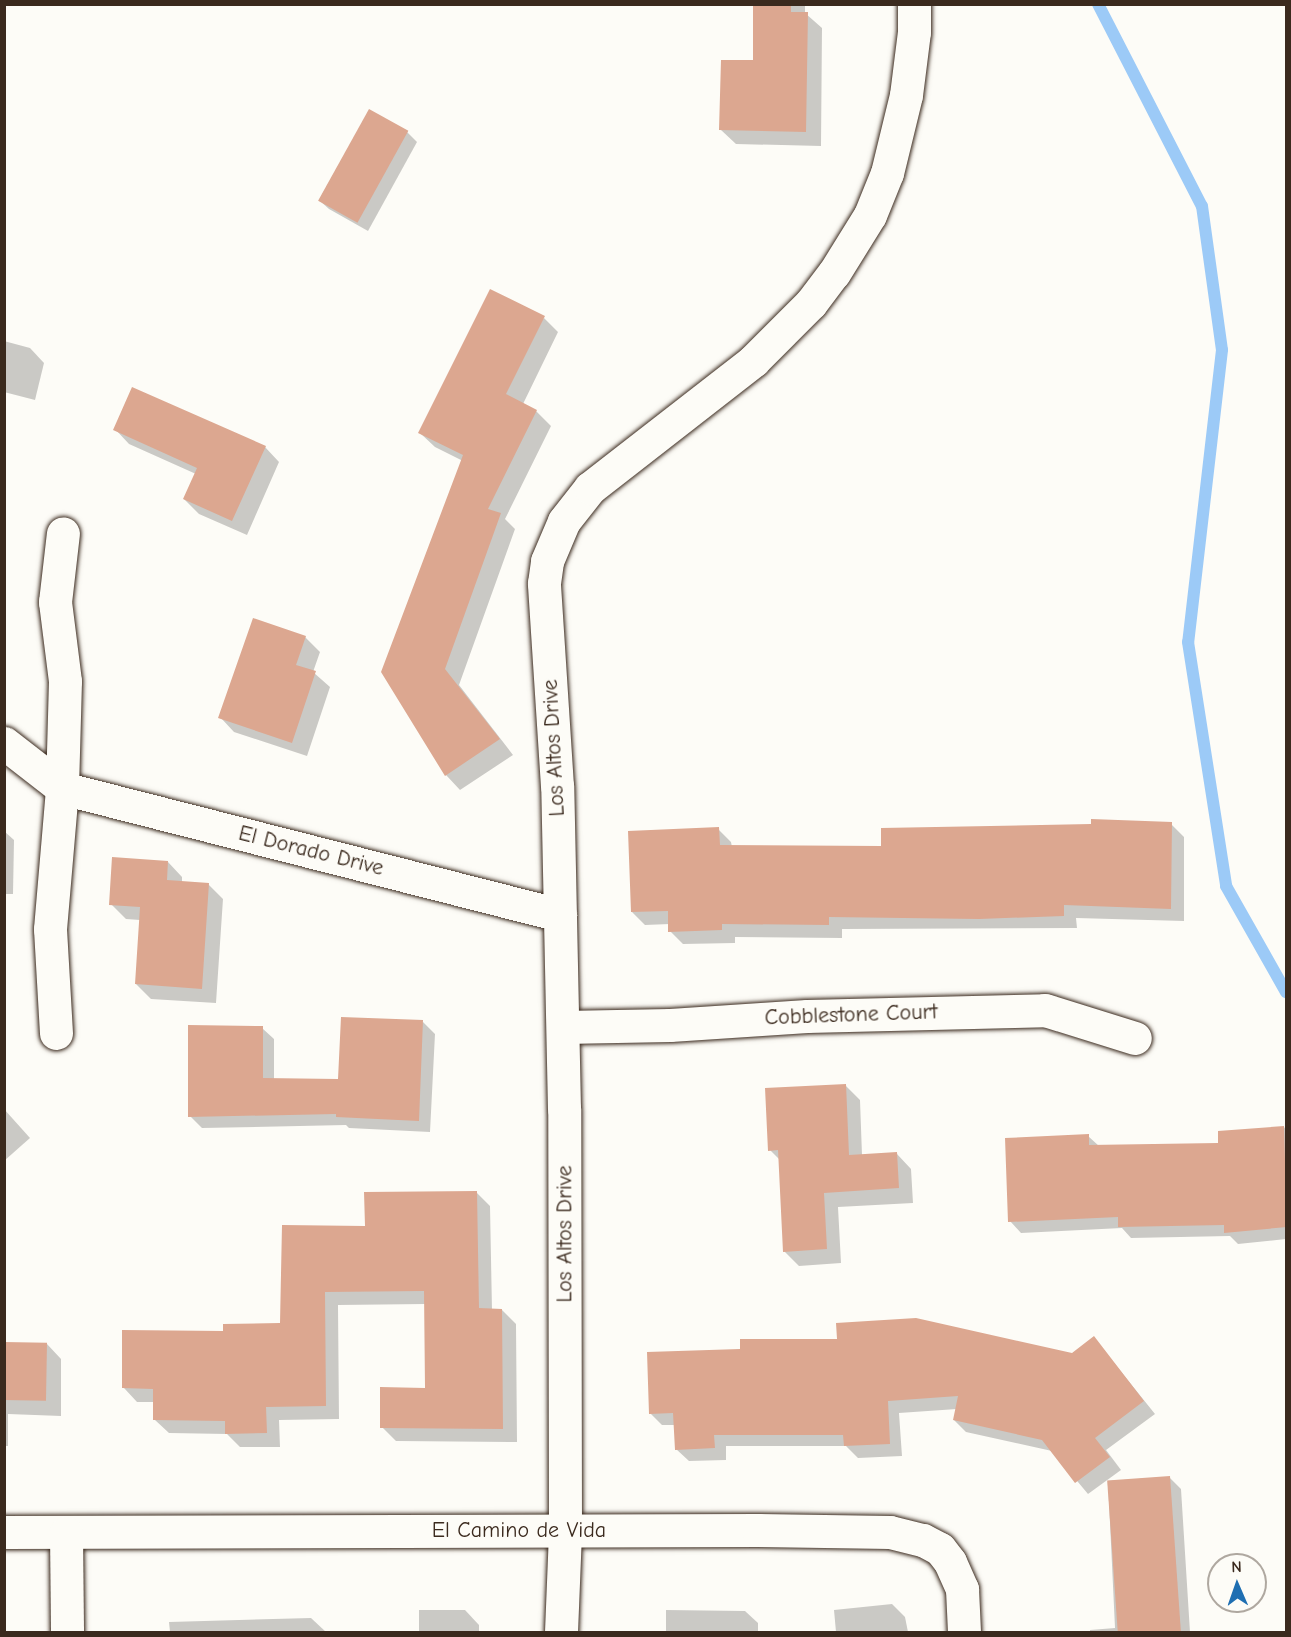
<!DOCTYPE html>
<html>
<head>
<meta charset="utf-8">
<style>
	body { margin:0 }
	#map { position:relative; width:1291px; height:1637px; overflow:hidden; background:#fdfcf7; font-family:"Comic Neue",sans-serif }
	div>[style] { position:absolute }
	.shadow>* { inset:0; background:#0003 }
	.stream>* { height:12px; margin:-6px; padding:0 6px; transform-origin:6px; border-radius:6px; background:#9ccaf7 }
	.building>* { inset:0; background:#dca790; transform-origin:0 0 }
	.roads { filter:drop-shadow(0 0 2px #3b2a1e) drop-shadow(0 0 2px #3b2a1e) }
	.street>* { height:33px; margin:-16.5px; padding:0 16.5px; transform-origin:16.5px; border-radius:16.5px; background:#fdfcf7 }
	span { translate:-50% -50%; white-space:nowrap; text-align:center; line-height:1.15; -webkit-text-stroke:4.5px #fdfcf7; paint-order:stroke }
	.street-label { font-size:22px; color:#3b2a1e }
	.frame { position:absolute; inset:0; border:6px solid #3b2a1e; pointer-events:none }
	.north { position:absolute; left:1207px; top:1553px; width:60px; height:60px; box-sizing:border-box; background:#fdfcf7; border:2px solid #afa8a0; border-radius:50%; rotate:358deg; font-size:16px; font-weight:700; line-height:24px; text-align:center; color:#3b2a1e }
	.north::after { content:''; display:block; margin:auto; width:21px; height:27px; background:#1f6fb2; clip-path:polygon(50% 0,100% 100%,50% 72%,0 100%) }
</style>
</head>
<body>
<div id="map">
	<div class="shadow">
		<i style="clip-path:polygon(755px 4px,805px 4px,805px 13px,822px 28px,821px 146px,736px 144px,721px 130px,754px 61px)"></i>
		<i style="clip-path:polygon(369px 111px,407px 132px,417px 142px,368px 231px,329px 209px,319px 200px)"></i>
		<i style="clip-path:polygon(544px 318px,558px 332px,523px 404px,536px 411px,551px 426px,505px 519px,515px 529px,459px 685px,513px 755px,460px 790px,446px 775px,382px 672px,463px 461px,435px 447px,420px 433px)"></i>
		<i style="clip-path:polygon(4px 341px,30px 348px,44px 363px,35px 400px,4px 392px)"></i>
		<i style="clip-path:polygon(115px 429px,265px 447px,279px 462px,247px 535px,199px 514px,184px 499px,196px 474px,129px 444px)"></i>
		<i style="clip-path:polygon(305px 637px,320px 652px,313px 672px,330px 687px,307px 756px,234px 732px,220px 717px)"></i>
		<i style="clip-path:polygon(1171px 824px,1184px 837px,1184px 921px,1076px 918px,1077px 928px,842px 929px,842px 938px,735px 937px,735px 943px,683px 944px,670px 931px,670px 924px,645px 925px,632px 912px,718px 829px,731px 842px,732px 847px,882px 848px)"></i>
		<i style="clip-path:polygon(4px 831px,14px 840px,13px 894px,4px 894px)"></i>
		<i style="clip-path:polygon(168px 862px,182px 877px,182px 882px,208px 884px,223px 899px,216px 1003px,151px 999px,136px 984px,140px 920px,126px 919px,111px 904px)"></i>
		<i style="clip-path:polygon(423px 1022px,435px 1034px,430px 1132px,349px 1128px,346px 1125px,202px 1128px,190px 1116px,262px 1028px,274px 1039px,274px 1080px,339px 1081px)"></i>
		<i style="clip-path:polygon(845px 1085px,860px 1100px,862px 1155px,897px 1154px,911px 1169px,913px 1203px,838px 1207px,841px 1263px,799px 1266px,784px 1251px,780px 1160px,770px 1150px)"></i>
		<i style="clip-path:polygon(4px 1109px,30px 1138px,4px 1161px)"></i>
		<i style="clip-path:polygon(1284px 1127px,1286px 1130px,1286px 1239px,1238px 1244px,1230px 1236px,1131px 1238px,1122px 1228px,1021px 1233px,1010px 1221px,1088px 1136px,1099px 1146px,1220px 1145px)"></i>
		<i style="clip-path:polygon(476px 1192px,490px 1206px,492px 1310px,502px 1310px,516px 1324px,517px 1442px,396px 1441px,382px 1427px,427px 1389px,426px 1304px,338px 1305px,339px 1419px,279px 1420px,280px 1447px,240px 1447px,227px 1434px,169px 1433px,155px 1420px,155px 1402px,137px 1402px,124px 1388px,225px 1333px,281px 1325px,366px 1228px)"></i>
		<i style="clip-path:polygon(1094px 1338px,1155px 1414px,1106px 1450px,1121px 1470px,1088px 1494px,1052px 1451px,966px 1432px,954px 1420px,957px 1409px,899px 1413px,902px 1456px,858px 1458px,846px 1446px,726px 1446px,726px 1460px,689px 1461px,676px 1449px,675px 1425px,662px 1425px,650px 1413px,1072px 1355px)"></i>
		<i style="clip-path:polygon(4px 1344px,47px 1344px,61px 1359px,61px 1416px,8px 1414px,8px 1446px,4px 1446px)"></i>
		<i style="clip-path:polygon(1169px 1477px,1181px 1489px,1190px 1632px,1090px 1632px,1090px 1630px,1115px 1628px,1108px 1481px)"></i>
		<i style="clip-path:polygon(892px 1604px,905px 1617px,908px 1632px,836px 1632px,834px 1610px)"></i>
		<i style="clip-path:polygon(419px 1610px,465px 1610px,479px 1625px,479px 1632px,419px 1632px)"></i>
		<i style="clip-path:polygon(666px 1610px,745px 1611px,758px 1623px,758px 1632px,666px 1632px)"></i>
		<i style="clip-path:polygon(311px 1618px,326px 1632px,170px 1632px,169px 1622px)"></i>
	</div>
	<div class="stream">
		<i style="left:1098px;top:4px;width:227px;rotate:62.8deg"></i>
		<i style="left:1202px;top:206px;width:145px;rotate:82.1deg"></i>
		<i style="left:1222px;top:350px;width:294px;rotate:96.6deg"></i>
		<i style="left:1188px;top:642px;width:247px;rotate:81.1deg"></i>
		<i style="left:1226px;top:886px;width:122px;rotate:60.5deg"></i>
	</div>
	<div class="building">
		<i style="clip-path:polygon(753px 4px,791px 4px,791px 12px,808px 12px,806px 132px,719px 130px,721px 60px,753px 60px)"></i>
		<i style="left:369px;top:109px;width:45px;height:105px;rotate:29deg"></i>
		<i style="clip-path:polygon(490px 289px,545px 316px,506px 394px,537px 410px,488px 509px,501px 513px,445px 669px,500px 739px,445px 776px,381px 672px,463px 455px,418px 433px)"></i>
		<i style="clip-path:polygon(132px 387px,266px 446px,232px 521px,183px 499px,197px 468px,113px 430px)"></i>
		<i style="clip-path:polygon(253px 618px,306px 636px,296px 665px,316px 671px,292px 743px,218px 718px)"></i>
		<i style="clip-path:polygon(1091px 819px,1172px 822px,1171px 909px,1064px 905px,1064px 916px,979px 919px,829px 917px,829px 925px,722px 924px,722px 930px,668px 932px,668px 911px,631px 912px,628px 831px,719px 827px,720px 845px,881px 846px,881px 828px,1091px 824px)"></i>
		<i style="clip-path:polygon(112px 857px,168px 861px,167px 880px,209px 883px,202px 989px,135px 984px,140px 907px,109px 905px)"></i>
		<i style="clip-path:polygon(341px 1017px,423px 1020px,419px 1121px,336px 1117px,336px 1114px,188px 1117px,188px 1025px,263px 1026px,263px 1078px,338px 1079px)"></i>
		<i style="clip-path:polygon(846px 1084px,849px 1155px,897px 1152px,899px 1188px,824px 1193px,827px 1249px,783px 1252px,778px 1150px,768px 1151px,765px 1088px)"></i>
		<i style="clip-path:polygon(1284px 1126px,1287px 1227px,1224px 1233px,1224px 1225px,1118px 1227px,1118px 1217px,1008px 1222px,1005px 1138px,1089px 1134px,1089px 1145px,1218px 1143px,1218px 1131px)"></i>
		<i style="clip-path:polygon(477px 1191px,479px 1308px,502px 1309px,503px 1429px,380px 1428px,380px 1387px,425px 1388px,424px 1291px,325px 1292px,326px 1406px,266px 1407px,267px 1433px,225px 1434px,225px 1421px,153px 1420px,153px 1389px,122px 1388px,122px 1330px,223px 1331px,223px 1324px,280px 1323px,282px 1225px,365px 1226px,364px 1192px)"></i>
		<i style="clip-path:polygon(916px 1318px,1072px 1353px,1094px 1336px,1144px 1401px,1095px 1438px,1110px 1457px,1075px 1483px,1042px 1440px,953px 1420px,958px 1396px,888px 1401px,890px 1444px,844px 1446px,843px 1435px,714px 1435px,715px 1448px,675px 1450px,673px 1413px,649px 1414px,647px 1352px,740px 1349px,740px 1339px,837px 1339px,836px 1323px)"></i>
		<i style="left:4px;top:1342px;width:43px;height:58px;rotate:1deg"></i>
		<i style="left:1170px;top:1476px;width:156px;height:63px;rotate:86deg"></i>
	</div>
	<div class="roads">
		<div class="street">
			<i style="left:4px;top:743px;width:73px;rotate:37.8deg"></i>
			<i style="left:62px;top:788px;width:514px;rotate:14.31deg"></i>
			<i style="left:563px;top:1027px;width:107px;rotate:-1.1deg"></i>
			<i style="left:670px;top:1025px;width:137px;rotate:-3.8deg"></i>
			<i style="left:807px;top:1016px;width:238px;rotate:-1.4deg"></i>
			<i style="left:1045px;top:1010px;width:94px;rotate:17.3deg"></i>
			<i style="left:56px;top:1033px;width:104px;rotate:-93.3deg"></i>
			<i style="left:50px;top:929px;width:142px;rotate:-85.1deg"></i>
			<i style="left:62px;top:788px;width:107px;rotate:-88.4deg"></i>
			<i style="left:65px;top:681px;width:80px;rotate:-97.2deg"></i>
			<i style="left:55px;top:602px;width:69px;rotate:-83.4deg"></i>
			<i style="left:4px;top:1532px;width:754px;rotate:-0.15deg"></i>
			<i style="left:758px;top:1530px;width:132px;rotate:0.9deg"></i>
			<i style="left:890px;top:1532px;width:34px;rotate:14deg"></i>
			<i style="left:923px;top:1540px;width:19px;rotate:28deg"></i>
			<i style="left:940px;top:1549px;width:16px;rotate:52deg"></i>
			<i style="left:950px;top:1562px;width:30px;rotate:66deg"></i>
			<i style="left:962px;top:1589px;width:43px;rotate:87.3deg"></i>
			<i style="left:66px;top:1533px;width:99px;rotate:89.4deg"></i>
			<i style="left:561px;top:1632px;width:101px;rotate:-87.7deg"></i>
			<i style="left:565px;top:1531px;width:422px;rotate:-90.1deg"></i>
			<i style="left:564px;top:1109px;width:323px;rotate:-91.2deg"></i>
			<i style="left:557px;top:786px;width:203px;rotate:-93.7deg"></i>
			<i style="left:544px;top:583px;width:22px;rotate:-82deg"></i>
			<i style="left:547px;top:561px;width:43px;rotate:-67deg"></i>
			<i style="left:564px;top:521px;width:42px;rotate:-51.8deg"></i>
			<i style="left:590px;top:488px;width:207px;rotate:-37.9deg"></i>
			<i style="left:753px;top:361px;width:82px;rotate:-45deg"></i>
			<i style="left:811px;top:303px;width:38px;rotate:-53deg"></i>
			<i style="left:834px;top:273px;width:68px;rotate:-58.2deg"></i>
			<i style="left:870px;top:215px;width:45px;rotate:-68deg"></i>
			<i style="left:887px;top:173px;width:80px;rotate:-76.3deg"></i>
			<i style="left:906px;top:95px;width:64px;rotate:-82.8deg"></i>
			<i style="left:914px;top:32px;width:28px;rotate:-90deg"></i>
		</div>
	</div>
	<div class="street-label">
		<span style="left:554px;top:748px;rotate:-93deg">Los Altos Drive</span>
		<span style="left:311px;top:851px;rotate:14deg">El Dorado Drive</span>
		<span style="left:851px;top:1015px;rotate:-2deg">Cobblestone Court</span>
		<span style="left:565px;top:1234px;rotate:-90deg">Los Altos Drive</span>
		<span style="left:519px;top:1531px">El Camino de Vida</span>
	</div>
	<div class="frame"></div>
	<div class="north">N</div>
</div>
</body>
</html>
